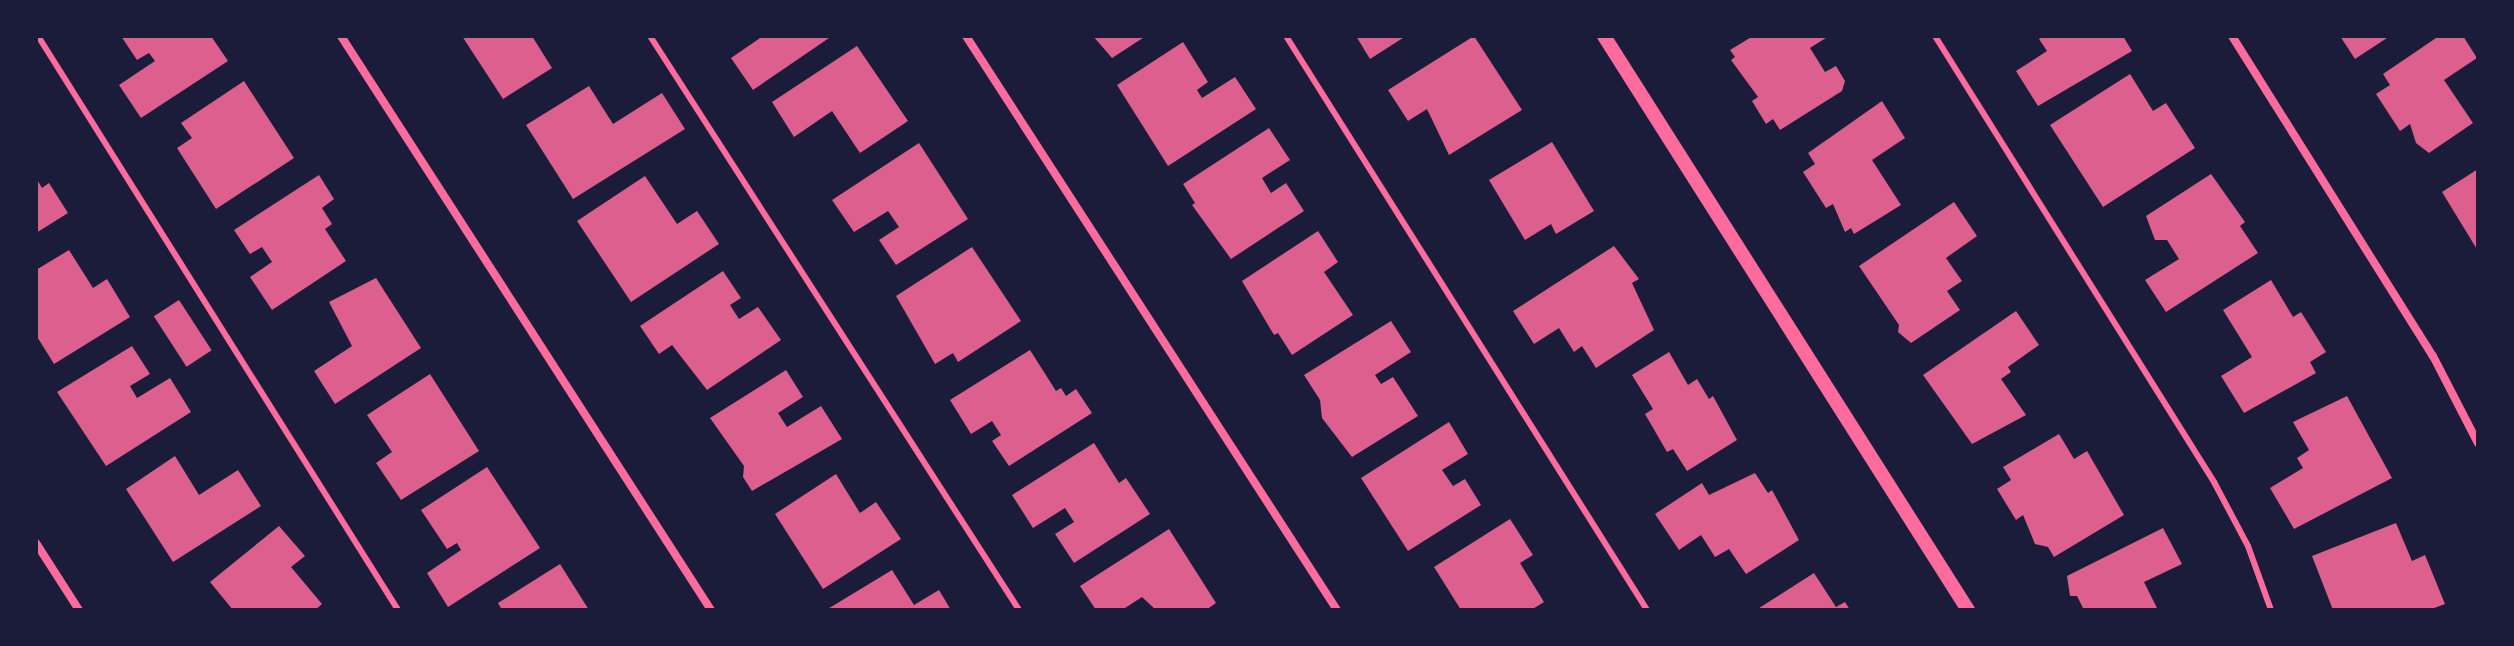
<!DOCTYPE html>
<html>
<head>
<meta charset="utf-8">
<style>
	body { margin:0 }
	#map { position:relative; width:2514px; height:646px; overflow:hidden; background:#1b1b3a; font-family:"Nunito Sans",sans-serif }
	div>[style] { position:absolute }
	.building>* { inset:0; background:#dd5f8e; transform-origin:0 0 }
	.service>* { height:6px; margin:-3px; padding:0 3px; transform-origin:3px; border-radius:3px; background:#ff6b9d }
	.minor>* { height:8px; margin:-4px; padding:0 4px; transform-origin:4px; border-radius:4px; background:#ff6b9d }
	.tertiary>* { height:14px; margin:-7px; padding:0 7px; transform-origin:7px; border-radius:7px; background:#ff6b9d }
	span { translate:-50% -50%; white-space:nowrap; text-align:center; line-height:1.15; -webkit-text-stroke:6px #1b1b3a; paint-order:stroke }
	.frame { position:absolute; inset:0; border:38px solid #1b1b3a; pointer-events:none }
</style>
</head>
<body>
<div id="map">
	<div class="building">
		<i style="clip-path:polygon(121px 36px,211px 36px,228px 61px,141px 118px,119px 85px,155px 61px,149px 53px,137px 60px)"></i>
		<i style="clip-path:polygon(462px 36px,532px 36px,552px 68px,503px 99px)"></i>
		<i style="clip-path:polygon(763px 36px,832px 36px,753px 90px,731px 58px)"></i>
		<i style="clip-path:polygon(1093px 36px,1146px 36px,1112px 58px)"></i>
		<i style="clip-path:polygon(1356px 36px,1406px 36px,1370px 59px)"></i>
		<i style="clip-path:polygon(1474px 36px,1522px 110px,1449px 155px,1427px 109px,1408px 121px,1388px 90px)"></i>
		<i style="clip-path:polygon(1753px 36px,1829px 36px,1810px 48px,1825px 72px,1836px 66px,1845px 81px,1842px 91px,1780px 130px,1773px 119px,1766px 124px,1752px 101px,1758px 97px,1731px 60px,1735px 57px,1730px 50px)"></i>
		<i style="clip-path:polygon(2044px 36px,2123px 36px,2132px 51px,2038px 106px,2016px 71px,2047px 51px,2039px 39px)"></i>
		<i style="clip-path:polygon(2340px 36px,2390px 36px,2355px 59px)"></i>
		<i style="clip-path:polygon(2439px 36px,2463px 36px,2477px 58px,2444px 80px,2473px 123px,2429px 153px,2416px 143px,2410px 124px,2400px 131px,2376px 94px,2390px 85px,2383px 74px)"></i>
		<i style="clip-path:polygon(1183px 42px,1208px 82px,1197px 90px,1202px 98px,1235px 77px,1256px 109px,1168px 166px,1117px 85px)"></i>
		<i style="clip-path:polygon(857px 46px,908px 121px,860px 153px,832px 111px,794px 137px,772px 102px)"></i>
		<i style="clip-path:polygon(2130px 74px,2153px 111px,2166px 103px,2195px 148px,2103px 207px,2050px 125px)"></i>
		<i style="clip-path:polygon(244px 81px,294px 158px,216px 209px,177px 148px,192px 138px,181px 123px)"></i>
		<i style="clip-path:polygon(589px 86px,613px 124px,662px 93px,685px 129px,573px 199px,526px 125px)"></i>
		<i style="clip-path:polygon(1882px 101px,1905px 138px,1872px 160px,1901px 205px,1854px 234px,1851px 228px,1845px 232px,1833px 204px,1826px 208px,1803px 172px,1815px 164px,1808px 153px)"></i>
		<i style="clip-path:polygon(1269px 128px,1290px 160px,1262px 178px,1271px 193px,1286px 183px,1304px 211px,1231px 259px,1192px 205px,1195px 203px,1183px 184px)"></i>
		<i style="clip-path:polygon(1552px 142px,1594px 211px,1556px 234px,1551px 224px,1525px 240px,1489px 180px)"></i>
		<i style="clip-path:polygon(919px 143px,968px 219px,896px 265px,879px 240px,899px 227px,888px 211px,854px 232px,832px 200px)"></i>
		<i style="clip-path:polygon(2478px 169px,2478px 251px,2442px 192px)"></i>
		<i style="clip-path:polygon(2211px 174px,2245px 222px,2240px 226px,2258px 253px,2166px 312px,2145px 280px,2179px 259px,2167px 240px,2155px 240px,2146px 216px)"></i>
		<i style="clip-path:polygon(319px 175px,334px 199px,322px 208px,332px 224px,325px 229px,346px 261px,272px 310px,250px 277px,272px 262px,262px 247px,250px 254px,234px 230px)"></i>
		<i style="clip-path:polygon(645px 176px,677px 224px,697px 211px,719px 244px,631px 302px,577px 221px)"></i>
		<i style="clip-path:polygon(36px 178px,42px 188px,49px 183px,68px 213px,36px 233px)"></i>
		<i style="clip-path:polygon(1954px 202px,1977px 236px,1946px 258px,1962px 281px,1947px 291px,1960px 310px,1911px 343px,1898px 332px,1899px 325px,1859px 266px)"></i>
		<i style="clip-path:polygon(1318px 231px,1338px 262px,1324px 272px,1353px 315px,1292px 355px,1278px 333px,1274px 335px,1242px 281px)"></i>
		<i style="clip-path:polygon(1614px 246px,1639px 279px,1632px 283px,1654px 330px,1596px 368px,1582px 346px,1574px 352px,1559px 328px,1534px 344px,1513px 311px)"></i>
		<i style="clip-path:polygon(972px 247px,1021px 321px,958px 362px,953px 353px,935px 364px,896px 296px)"></i>
		<i style="clip-path:polygon(69px 250px,93px 288px,107px 279px,130px 317px,54px 364px,36px 335px,36px 270px)"></i>
		<i style="clip-path:polygon(723px 271px,741px 298px,730px 305px,739px 319px,758px 307px,781px 340px,707px 390px,672px 345px,659px 354px,640px 326px)"></i>
		<i style="clip-path:polygon(376px 278px,421px 348px,335px 404px,314px 371px,352px 346px,329px 302px)"></i>
		<i style="clip-path:polygon(2271px 280px,2293px 317px,2301px 312px,2326px 352px,2310px 362px,2316px 373px,2244px 413px,2221px 376px,2252px 357px,2223px 310px)"></i>
		<i style="left:179px;top:300px;width:60px;height:30px;rotate:57deg"></i>
		<i style="clip-path:polygon(2016px 311px,2039px 345px,2008px 367px,2011px 372px,2001px 379px,2026px 415px,1972px 444px,1923px 375px)"></i>
		<i style="clip-path:polygon(1391px 321px,1411px 352px,1375px 375px,1381px 384px,1393px 377px,1418px 416px,1352px 457px,1322px 418px,1320px 400px,1304px 375px)"></i>
		<i style="clip-path:polygon(132px 346px,150px 374px,130px 386px,137px 398px,170px 378px,191px 412px,106px 466px,57px 392px)"></i>
		<i style="clip-path:polygon(1030px 350px,1056px 391px,1061px 388px,1066px 396px,1076px 389px,1092px 413px,1009px 466px,992px 441px,1001px 435px,992px 421px,971px 434px,950px 400px)"></i>
		<i style="clip-path:polygon(1669px 352px,1688px 385px,1697px 379px,1709px 399px,1713px 396px,1737px 440px,1687px 471px,1673px 449px,1667px 452px,1645px 414px,1653px 409px,1632px 375px)"></i>
		<i style="clip-path:polygon(786px 370px,803px 397px,778px 413px,787px 427px,821px 406px,842px 439px,752px 491px,743px 477px,744px 466px,710px 418px)"></i>
		<i style="clip-path:polygon(430px 374px,479px 451px,401px 500px,376px 463px,392px 452px,367px 415px)"></i>
		<i style="clip-path:polygon(2347px 396px,2392px 478px,2294px 529px,2270px 488px,2303px 468px,2297px 458px,2309px 450px,2293px 422px)"></i>
		<i style="clip-path:polygon(1449px 422px,1468px 454px,1442px 470px,1453px 486px,1465px 479px,1481px 505px,1408px 551px,1361px 478px)"></i>
		<i style="clip-path:polygon(2059px 434px,2074px 459px,2087px 451px,2124px 515px,2054px 557px,2048px 547px,2035px 544px,2023px 515px,2016px 520px,1997px 489px,2011px 480px,2003px 467px)"></i>
		<i style="clip-path:polygon(1094px 443px,1119px 483px,1126px 478px,1150px 514px,1074px 563px,1055px 534px,1074px 522px,1065px 508px,1033px 528px,1012px 495px)"></i>
		<i style="clip-path:polygon(175px 456px,199px 495px,238px 470px,261px 506px,173px 562px,126px 489px)"></i>
		<i style="clip-path:polygon(487px 467px,540px 548px,448px 607px,427px 573px,461px 550px,457px 543px,447px 549px,421px 510px)"></i>
		<i style="clip-path:polygon(1755px 473px,1768px 493px,1772px 490px,1799px 540px,1746px 574px,1729px 549px,1715px 557px,1701px 535px,1679px 550px,1655px 514px,1702px 483px,1709px 495px)"></i>
		<i style="clip-path:polygon(836px 474px,860px 513px,876px 502px,901px 539px,823px 589px,775px 514px)"></i>
		<i style="clip-path:polygon(1510px 519px,1533px 555px,1520px 563px,1544px 602px,1531px 610px,1461px 610px,1434px 567px)"></i>
		<i style="clip-path:polygon(2396px 523px,2412px 561px,2425px 555px,2445px 604px,2429px 610px,2333px 610px,2312px 556px)"></i>
		<i style="clip-path:polygon(279px 526px,305px 556px,291px 567px,322px 604px,315px 610px,233px 610px,210px 582px)"></i>
		<i style="clip-path:polygon(2163px 528px,2182px 564px,2144px 582px,2158px 610px,2084px 610px,2077px 596px,2070px 596px,2067px 576px)"></i>
		<i style="clip-path:polygon(1169px 529px,1216px 603px,1206px 610px,1156px 610px,1142px 597px,1122px 610px,1096px 610px,1080px 586px)"></i>
		<i style="clip-path:polygon(560px 564px,589px 610px,502px 610px,498px 603px)"></i>
		<i style="clip-path:polygon(892px 570px,914px 605px,939px 590px,951px 610px,826px 610px)"></i>
		<i style="clip-path:polygon(1814px 573px,1836px 607px,1845px 602px,1850px 610px,1756px 610px)"></i>
	</div>
	<div class="service">
		<i style="left:38px;top:36px;width:678px;rotate:57.9deg"></i>
		<i style="left:650px;top:36px;width:682px;rotate:57.26deg"></i>
		<i style="left:1286px;top:36px;width:678px;rotate:57.83deg"></i>
		<i style="left:1935px;top:36px;width:526px;rotate:57.97deg"></i>
		<i style="left:2214px;top:482px;width:72px;rotate:62deg"></i>
		<i style="left:2248px;top:546px;width:68px;rotate:70.2deg"></i>
	</div>
	<div class="minor">
		<i style="left:341px;top:36px;width:683px;rotate:57.19deg"></i>
		<i style="left:966px;top:36px;width:683px;rotate:57.12deg"></i>
		<i style="left:2232px;top:36px;width:378px;rotate:57.9deg"></i>
		<i style="left:2433px;top:356px;width:98px;rotate:62.7deg"></i>
		<i style="left:36px;top:543px;width:80px;rotate:57.3deg"></i>
	</div>
	<div class="tertiary">
		<i style="left:1604px;top:36px;width:680px;rotate:57.62deg"></i>
	</div>
	<div class="frame"></div>
</div>
</body>
</html>
